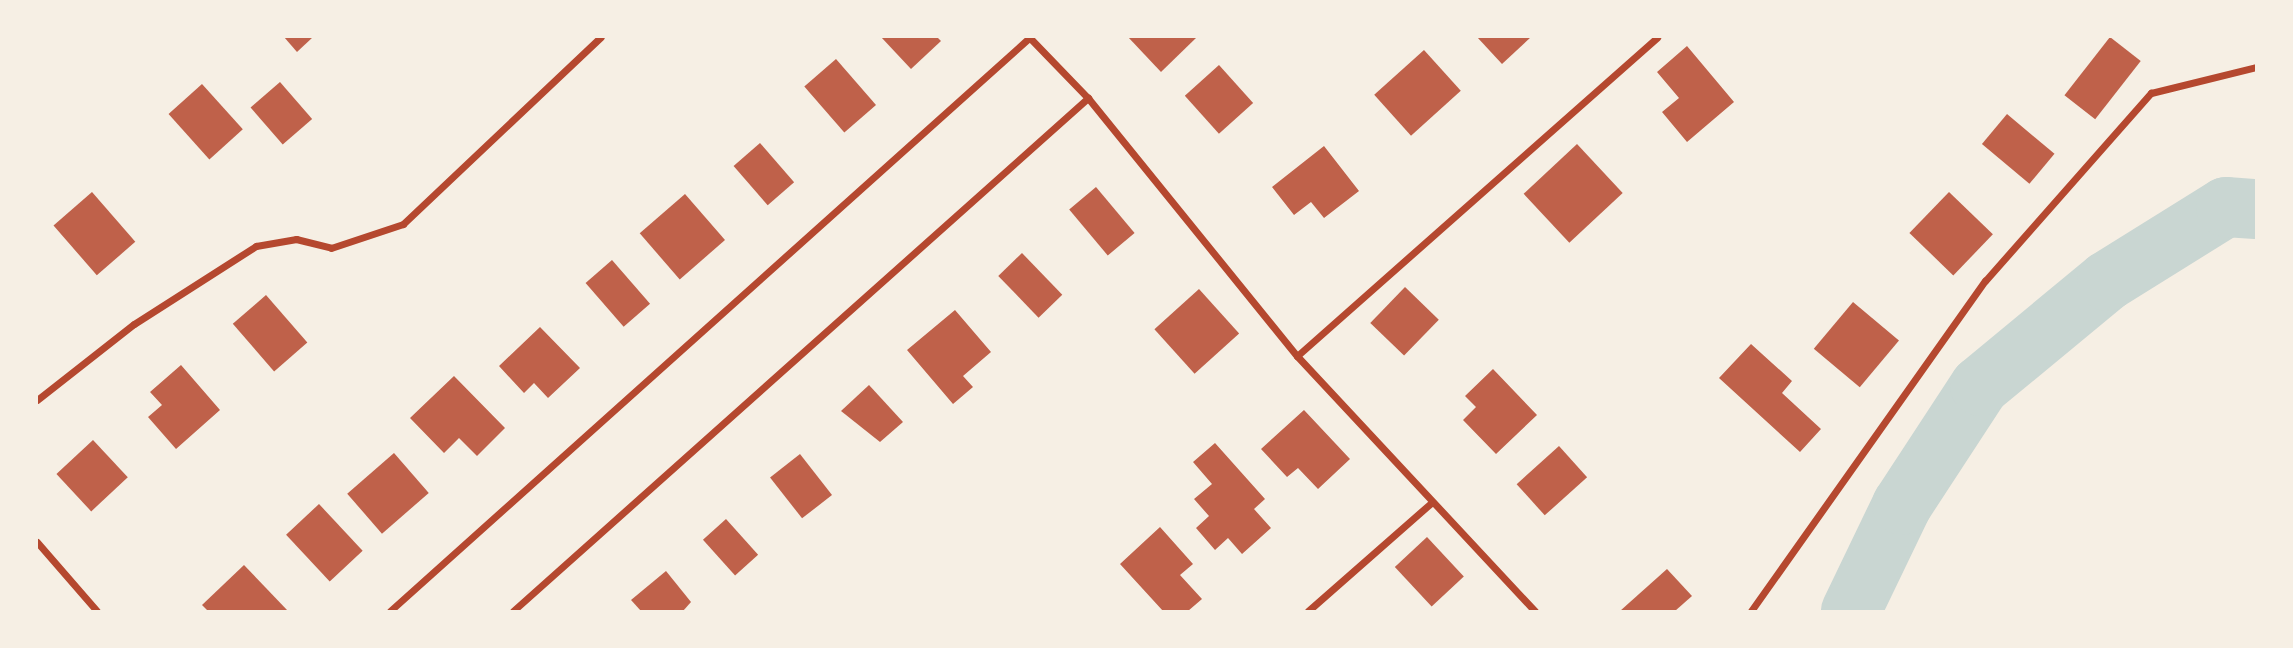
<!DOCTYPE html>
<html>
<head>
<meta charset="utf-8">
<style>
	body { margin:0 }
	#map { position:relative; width:2293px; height:648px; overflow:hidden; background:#f6efe4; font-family:"Noto Sans",sans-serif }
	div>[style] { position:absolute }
	.river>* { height:60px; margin:-30px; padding:0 30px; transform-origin:30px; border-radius:30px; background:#c9d6d2 }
	.building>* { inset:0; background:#bf614a; transform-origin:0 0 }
	.minor>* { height:7px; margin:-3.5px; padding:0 3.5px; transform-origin:3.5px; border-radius:3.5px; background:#b5482f }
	span { translate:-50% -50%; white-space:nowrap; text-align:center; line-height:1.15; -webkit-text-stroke:5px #f6efe4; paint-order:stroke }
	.frame { position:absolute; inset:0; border:38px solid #f6efe4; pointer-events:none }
</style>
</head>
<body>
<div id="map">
	<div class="river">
		<i style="left:1851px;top:611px;width:118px;rotate:-64.3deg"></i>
		<i style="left:1902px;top:505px;width:142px;rotate:-56.8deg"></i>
		<i style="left:1980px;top:386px;width:165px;rotate:-39.6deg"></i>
		<i style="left:2107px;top:281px;width:140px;rotate:-31.9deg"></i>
		<i style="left:2226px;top:207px;width:30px;rotate:4deg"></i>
	</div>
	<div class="building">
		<i style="clip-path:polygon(284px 37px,313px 37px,297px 52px)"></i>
		<i style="clip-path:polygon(881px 37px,937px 37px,941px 41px,911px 69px)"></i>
		<i style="clip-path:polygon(1128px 37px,1197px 37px,1161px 72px)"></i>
		<i style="clip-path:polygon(1477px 37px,1531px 37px,1502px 64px)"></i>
		<i style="left:2110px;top:37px;width:39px;height:74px;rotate:38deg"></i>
		<i style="clip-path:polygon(1687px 46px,1734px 102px,1687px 142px,1662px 112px,1679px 98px,1657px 72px)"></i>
		<i style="left:1424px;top:50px;width:55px;height:67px;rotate:48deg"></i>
		<i style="left:836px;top:59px;width:61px;height:42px;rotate:49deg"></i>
		<i style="left:1219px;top:65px;width:51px;height:46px;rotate:48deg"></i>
		<i style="left:280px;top:82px;width:49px;height:39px;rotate:49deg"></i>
		<i style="left:202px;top:84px;width:61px;height:45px;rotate:48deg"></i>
		<i style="left:2007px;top:114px;width:62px;height:39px;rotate:40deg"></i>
		<i style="left:760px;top:143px;width:52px;height:35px;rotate:49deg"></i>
		<i style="left:1577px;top:144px;width:67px;height:73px;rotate:47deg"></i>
		<i style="clip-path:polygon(1324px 146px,1359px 191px,1324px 218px,1311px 202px,1294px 215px,1272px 187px)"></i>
		<i style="left:1096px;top:187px;width:60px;height:35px;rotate:50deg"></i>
		<i style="left:92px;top:192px;width:66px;height:51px;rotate:49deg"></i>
		<i style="left:1949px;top:192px;width:61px;height:57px;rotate:44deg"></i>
		<i style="left:685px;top:194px;width:61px;height:60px;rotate:49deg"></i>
		<i style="left:1022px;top:253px;width:58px;height:33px;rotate:46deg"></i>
		<i style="left:612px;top:260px;width:58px;height:35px;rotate:49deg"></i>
		<i style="left:1405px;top:287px;width:47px;height:50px;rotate:44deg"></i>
		<i style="left:1199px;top:289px;width:60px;height:60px;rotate:48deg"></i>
		<i style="left:266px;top:295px;width:63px;height:44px;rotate:49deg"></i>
		<i style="left:1853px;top:302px;width:60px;height:61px;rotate:40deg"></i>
		<i style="clip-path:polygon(955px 310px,991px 352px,963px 376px,973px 387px,953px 404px,907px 350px)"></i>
		<i style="clip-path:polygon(540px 327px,580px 368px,548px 398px,534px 383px,524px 393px,499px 366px)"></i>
		<i style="clip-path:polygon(1751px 344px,1792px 381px,1782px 393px,1821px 429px,1800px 452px,1719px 378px)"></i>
		<i style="clip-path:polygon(181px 365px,220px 410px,176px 449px,148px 417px,162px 405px,150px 392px)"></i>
		<i style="clip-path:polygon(1493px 369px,1537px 415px,1496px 454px,1463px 420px,1476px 407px,1465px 396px)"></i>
		<i style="clip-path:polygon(454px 376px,505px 428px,477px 456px,459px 438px,444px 453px,410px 418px)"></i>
		<i style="clip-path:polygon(869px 385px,903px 422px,880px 442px,841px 411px)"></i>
		<i style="clip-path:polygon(1304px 410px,1350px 459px,1318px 489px,1298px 468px,1287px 477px,1261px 449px)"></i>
		<i style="left:93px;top:440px;width:51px;height:50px;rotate:47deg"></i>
		<i style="clip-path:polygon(1215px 443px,1265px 499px,1254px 509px,1271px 528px,1242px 554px,1228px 538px,1215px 550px,1196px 528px,1209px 516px,1194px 499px,1212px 484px,1193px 462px)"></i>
		<i style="left:1559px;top:446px;width:42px;height:57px;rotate:48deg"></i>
		<i style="left:394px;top:453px;width:53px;height:62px;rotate:49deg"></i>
		<i style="left:800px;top:454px;width:52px;height:38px;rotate:52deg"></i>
		<i style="left:319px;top:504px;width:64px;height:45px;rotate:47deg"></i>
		<i style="left:726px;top:519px;width:48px;height:31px;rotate:48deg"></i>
		<i style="clip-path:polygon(1160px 527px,1193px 564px,1180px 575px,1202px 599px,1188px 611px,1163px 611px,1120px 564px)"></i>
		<i style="left:1427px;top:537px;width:54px;height:44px;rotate:47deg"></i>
		<i style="clip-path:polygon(244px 565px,288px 611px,208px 611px,202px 605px)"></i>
		<i style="clip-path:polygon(1667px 569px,1692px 596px,1675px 611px,1620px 611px)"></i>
		<i style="clip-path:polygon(666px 571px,691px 602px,683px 611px,641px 611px,631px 600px)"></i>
	</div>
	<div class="minor">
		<i style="left:1029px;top:37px;width:85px;rotate:46deg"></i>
		<i style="left:1088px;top:98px;width:332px;rotate:51deg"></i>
		<i style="left:1297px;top:356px;width:349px;rotate:47deg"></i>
		<i style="left:1297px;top:356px;width:481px;rotate:-41.5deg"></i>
		<i style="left:37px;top:400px;width:123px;rotate:-38.1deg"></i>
		<i style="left:134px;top:324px;width:145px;rotate:-32.6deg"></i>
		<i style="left:256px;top:246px;width:41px;rotate:-9.9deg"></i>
		<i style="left:296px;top:239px;width:36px;rotate:14deg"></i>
		<i style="left:331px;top:248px;width:76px;rotate:-18.4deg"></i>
		<i style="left:403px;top:224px;width:272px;rotate:-43.4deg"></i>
		<i style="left:37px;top:542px;width:91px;rotate:49deg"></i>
		<i style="left:390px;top:611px;width:858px;rotate:-41.88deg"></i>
		<i style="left:513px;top:611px;width:771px;rotate:-41.74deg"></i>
		<i style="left:1308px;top:611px;width:164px;rotate:-41.3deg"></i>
		<i style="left:1751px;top:611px;width:405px;rotate:-54.7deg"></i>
		<i style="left:1985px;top:281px;width:251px;rotate:-48.6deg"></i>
		<i style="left:2151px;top:93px;width:108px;rotate:-13.9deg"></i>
	</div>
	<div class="frame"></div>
</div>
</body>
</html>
